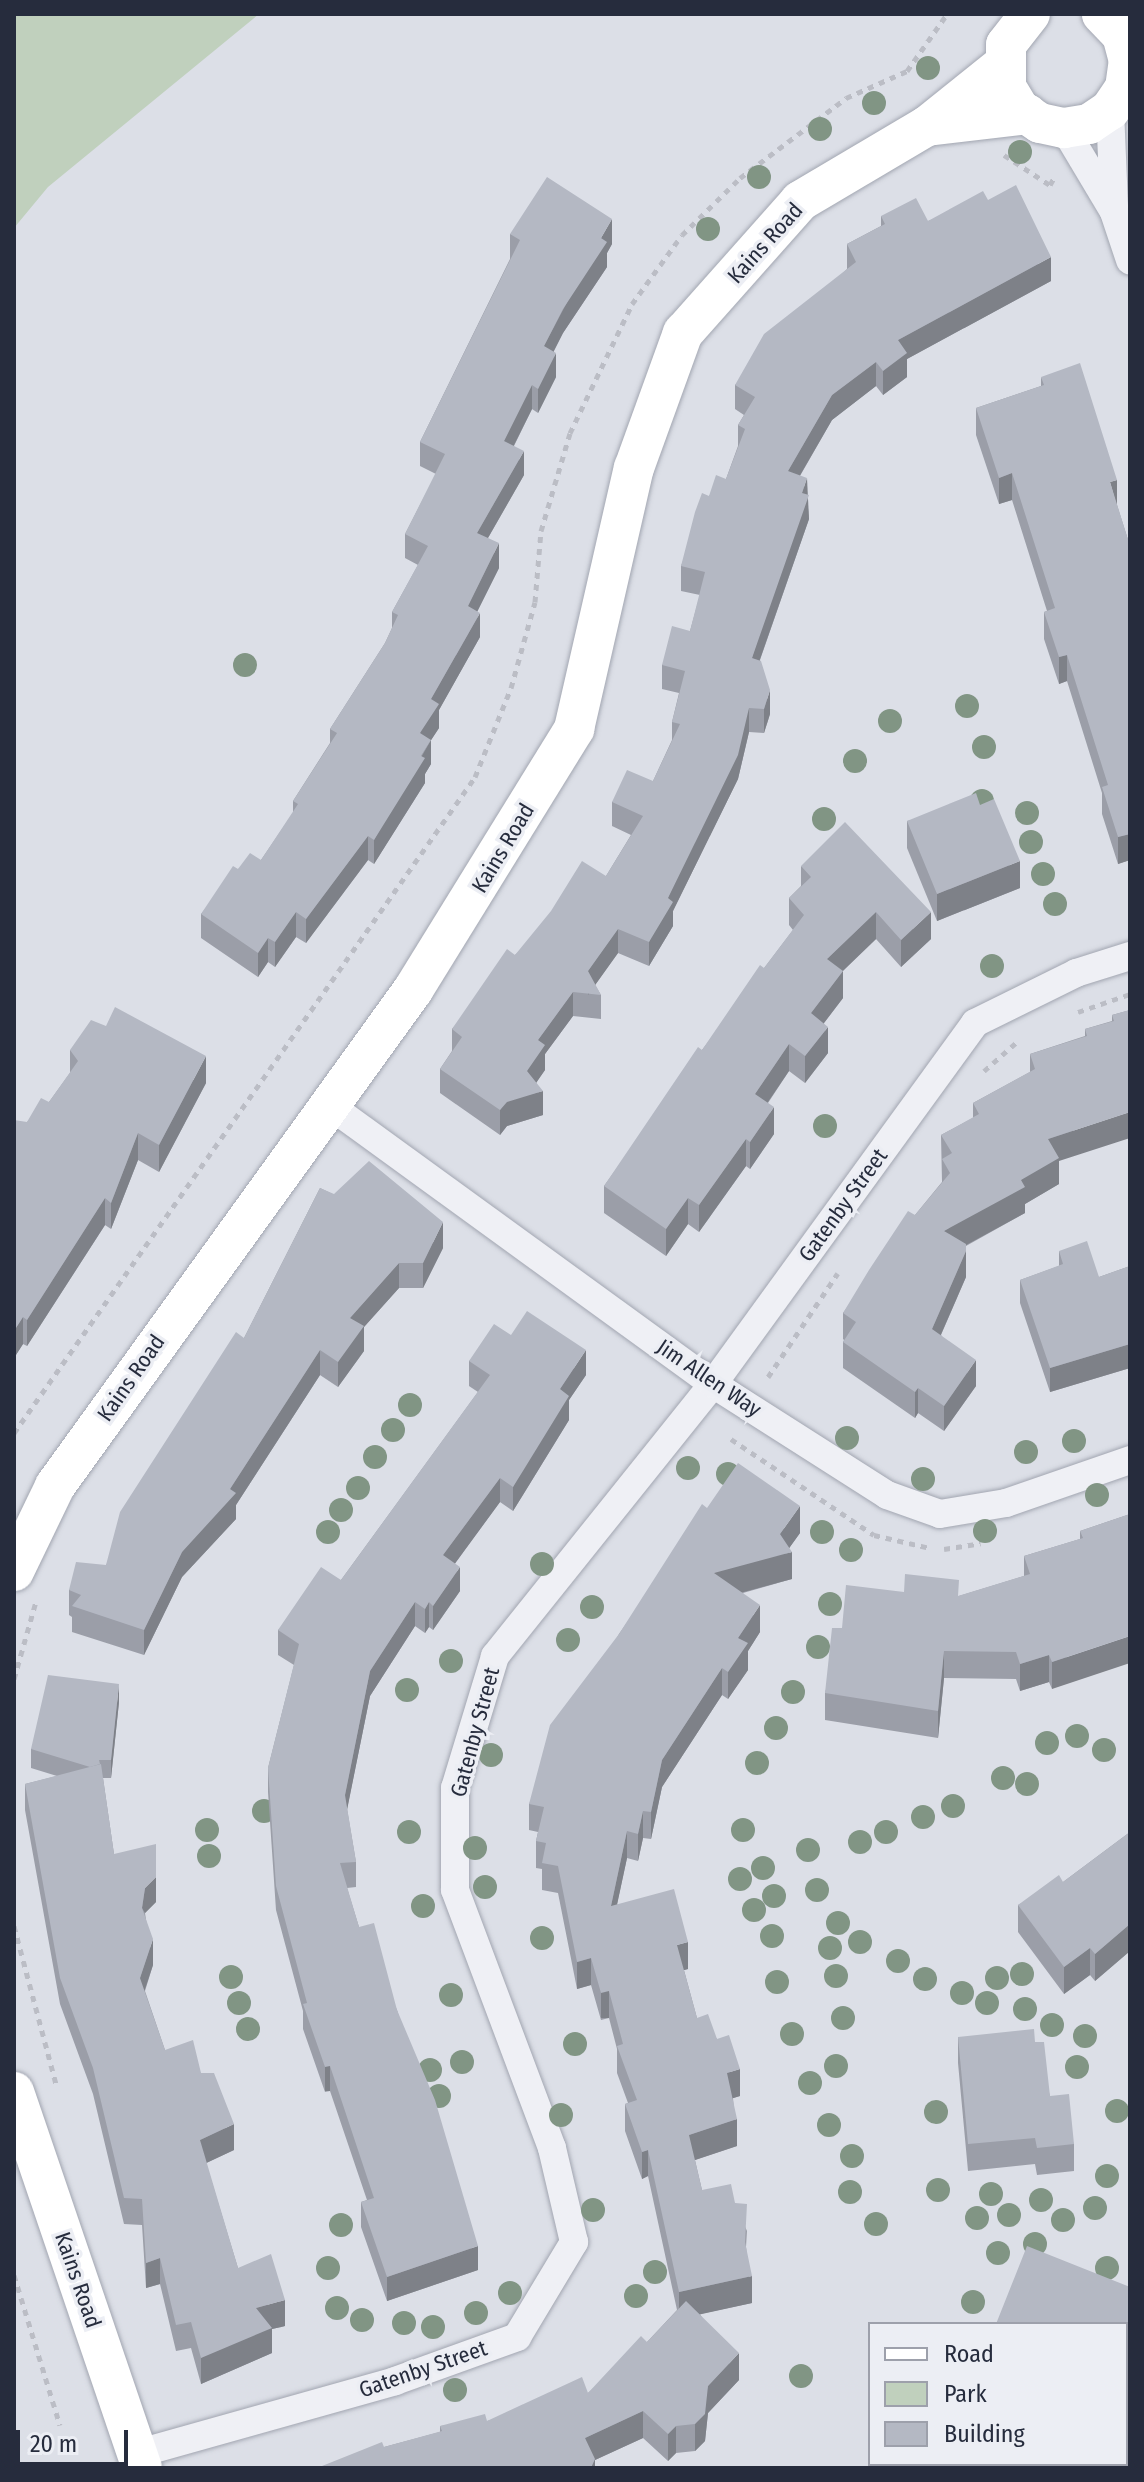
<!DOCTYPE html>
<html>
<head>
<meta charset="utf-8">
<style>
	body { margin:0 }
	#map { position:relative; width:1144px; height:2482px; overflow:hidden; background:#dcdfe7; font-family:"Fira Sans Condensed",sans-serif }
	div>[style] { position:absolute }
	.green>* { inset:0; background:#c0d0bd }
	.path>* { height:5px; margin-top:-2.5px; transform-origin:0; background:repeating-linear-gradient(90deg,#bbbdc5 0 6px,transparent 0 12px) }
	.roads { filter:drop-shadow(0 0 2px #a2a6b1) drop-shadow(0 0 2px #a2a6b1) }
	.street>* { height:28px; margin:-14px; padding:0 14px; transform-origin:14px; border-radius:14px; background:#eff0f5 }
	.secondary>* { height:40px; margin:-20px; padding:0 20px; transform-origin:20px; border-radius:20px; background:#fff }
	.trees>* { width:24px; height:24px; margin:-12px; border-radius:50%; background:#819584 }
	.wall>* { inset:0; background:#9b9ea8 }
	.shaded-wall>* { inset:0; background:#7e8188; transform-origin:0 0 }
	.building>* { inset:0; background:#b4b8c3 }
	span { translate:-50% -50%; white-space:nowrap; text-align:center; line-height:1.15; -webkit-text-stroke:7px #eceef4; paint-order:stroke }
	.street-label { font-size:22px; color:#262c3d }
	.frame { position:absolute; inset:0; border:16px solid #262c3d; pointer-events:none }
	.legend { position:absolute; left:868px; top:2322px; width:260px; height:144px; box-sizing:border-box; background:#eceef4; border:2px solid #9da0ab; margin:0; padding:10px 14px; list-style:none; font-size:24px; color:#262c3d }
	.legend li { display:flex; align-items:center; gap:16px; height:40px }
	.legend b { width:40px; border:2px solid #9da0ab }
	.scale { position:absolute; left:16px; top:2430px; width:112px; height:36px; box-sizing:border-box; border:4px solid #262c3d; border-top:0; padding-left:10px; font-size:24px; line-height:28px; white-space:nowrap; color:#262c3d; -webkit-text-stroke:6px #eceef4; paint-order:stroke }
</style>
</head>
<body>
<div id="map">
	<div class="green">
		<i style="clip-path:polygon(14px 14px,259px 14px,48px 187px,14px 228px)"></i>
	</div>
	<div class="path">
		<i style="left:1004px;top:155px;width:55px;rotate:33.1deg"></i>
		<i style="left:1050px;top:185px;width:10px;rotate:-61deg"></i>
		<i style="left:1078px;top:1012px;width:55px;rotate:-19.1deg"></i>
		<i style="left:984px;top:1071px;width:47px;rotate:-41.5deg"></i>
		<i style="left:768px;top:1377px;width:125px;rotate:-56.1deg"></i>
		<i style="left:14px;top:1433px;width:802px;rotate:-54.9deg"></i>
		<i style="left:475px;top:777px;width:96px;rotate:-68deg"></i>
		<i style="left:511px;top:688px;width:89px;rotate:-74.4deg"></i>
		<i style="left:535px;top:602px;width:71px;rotate:-85.2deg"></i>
		<i style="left:541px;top:531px;width:102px;rotate:-73.5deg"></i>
		<i style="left:570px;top:433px;width:143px;rotate:-64.3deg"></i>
		<i style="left:632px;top:304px;width:85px;rotate:-54.1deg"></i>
		<i style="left:682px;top:235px;width:81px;rotate:-44.5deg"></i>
		<i style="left:740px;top:178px;width:133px;rotate:-37deg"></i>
		<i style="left:846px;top:98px;width:67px;rotate:-23.9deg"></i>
		<i style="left:907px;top:71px;width:70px;rotate:-54.9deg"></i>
		<i style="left:731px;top:1439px;width:172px;rotate:33.9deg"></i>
		<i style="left:874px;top:1535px;width:57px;rotate:13.1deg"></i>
		<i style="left:944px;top:1549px;width:37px;rotate:-9deg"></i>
		<i style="left:14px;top:1679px;width:81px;rotate:-74.2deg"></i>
		<i style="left:14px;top:1926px;width:163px;rotate:75.1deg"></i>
		<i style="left:14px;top:2275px;width:157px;rotate:73deg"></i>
	</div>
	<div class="roads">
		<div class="street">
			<i style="left:1110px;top:110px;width:97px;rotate:87.6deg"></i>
			<i style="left:1064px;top:128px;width:98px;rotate:59.2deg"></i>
			<i style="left:1114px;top:212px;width:51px;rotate:71.6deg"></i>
			<i style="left:329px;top:1105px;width:475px;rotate:36deg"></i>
			<i style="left:713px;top:1384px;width:206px;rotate:32.5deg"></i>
			<i style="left:887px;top:1495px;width:56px;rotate:19.7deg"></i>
			<i style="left:940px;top:1514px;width:67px;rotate:-9.5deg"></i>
			<i style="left:1006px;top:1503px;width:131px;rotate:-19.1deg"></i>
			<i style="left:136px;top:2454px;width:269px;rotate:-15.7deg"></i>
			<i style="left:395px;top:2381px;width:130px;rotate:-19.8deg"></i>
			<i style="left:517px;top:2337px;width:111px;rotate:-59deg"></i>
			<i style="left:574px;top:2242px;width:97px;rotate:-103.2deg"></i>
			<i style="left:552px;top:2148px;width:276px;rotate:-110.6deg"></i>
			<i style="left:455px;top:1890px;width:102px;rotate:-90deg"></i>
			<i style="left:455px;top:1788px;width:138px;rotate:-73.1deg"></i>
			<i style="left:495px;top:1656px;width:349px;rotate:-51.3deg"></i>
			<i style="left:713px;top:1384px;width:446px;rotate:-54deg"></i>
			<i style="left:975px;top:1023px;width:113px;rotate:-26.3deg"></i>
			<i style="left:1076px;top:973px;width:57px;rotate:-17.5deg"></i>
		</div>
		<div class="secondary">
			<i style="left:1030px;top:14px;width:39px;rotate:128deg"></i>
			<i style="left:1006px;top:45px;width:42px;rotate:90deg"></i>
			<i style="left:1006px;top:87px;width:26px;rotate:59deg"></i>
			<i style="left:1019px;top:109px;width:25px;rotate:34deg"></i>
			<i style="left:1040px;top:123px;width:25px;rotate:12deg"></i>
			<i style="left:1064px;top:128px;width:25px;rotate:-9deg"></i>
			<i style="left:1089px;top:124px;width:25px;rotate:-34deg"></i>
			<i style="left:1110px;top:110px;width:27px;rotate:-56deg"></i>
			<i style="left:1125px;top:88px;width:27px;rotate:-82deg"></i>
			<i style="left:1129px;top:61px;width:27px;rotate:-105deg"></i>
			<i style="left:1122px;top:35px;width:29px;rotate:-134deg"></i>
			<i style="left:927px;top:126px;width:101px;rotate:-6.8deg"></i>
			<i style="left:14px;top:1571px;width:94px;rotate:-64.2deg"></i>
			<i style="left:55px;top:1486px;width:612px;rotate:-54.18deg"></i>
			<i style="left:413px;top:990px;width:307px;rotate:-58.3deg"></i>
			<i style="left:574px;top:729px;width:268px;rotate:-77.1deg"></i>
			<i style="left:634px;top:468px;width:144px;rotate:-70.1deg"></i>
			<i style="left:683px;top:333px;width:176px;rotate:-48.4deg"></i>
			<i style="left:800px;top:201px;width:147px;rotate:-30.6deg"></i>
			<i style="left:927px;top:126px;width:96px;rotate:-38.7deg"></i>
			<i style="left:14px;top:2092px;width:397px;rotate:71.2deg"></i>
		</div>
	</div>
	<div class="trees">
		<i style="left:928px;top:68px"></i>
		<i style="left:874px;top:103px"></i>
		<i style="left:820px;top:129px"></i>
		<i style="left:1020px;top:152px"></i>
		<i style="left:759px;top:177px"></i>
		<i style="left:708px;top:229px"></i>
		<i style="left:245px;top:665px"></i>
		<i style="left:967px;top:706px"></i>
		<i style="left:890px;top:721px"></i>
		<i style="left:984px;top:747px"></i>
		<i style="left:855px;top:761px"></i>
		<i style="left:982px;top:801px"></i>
		<i style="left:1027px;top:813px"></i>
		<i style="left:824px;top:819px"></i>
		<i style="left:1031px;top:842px"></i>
		<i style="left:1043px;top:874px"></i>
		<i style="left:1055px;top:904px"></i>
		<i style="left:992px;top:966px"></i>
		<i style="left:825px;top:1126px"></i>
		<i style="left:410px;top:1405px"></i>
		<i style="left:393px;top:1430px"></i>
		<i style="left:847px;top:1438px"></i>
		<i style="left:1074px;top:1441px"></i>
		<i style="left:1026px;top:1452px"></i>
		<i style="left:375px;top:1457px"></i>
		<i style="left:688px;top:1468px"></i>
		<i style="left:728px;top:1474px"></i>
		<i style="left:923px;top:1479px"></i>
		<i style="left:358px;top:1488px"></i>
		<i style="left:1097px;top:1495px"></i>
		<i style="left:341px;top:1510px"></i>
		<i style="left:985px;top:1531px"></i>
		<i style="left:328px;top:1532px"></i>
		<i style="left:822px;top:1532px"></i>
		<i style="left:851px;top:1550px"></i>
		<i style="left:542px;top:1564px"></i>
		<i style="left:830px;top:1604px"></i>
		<i style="left:592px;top:1607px"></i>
		<i style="left:568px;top:1640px"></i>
		<i style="left:818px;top:1647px"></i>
		<i style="left:451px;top:1661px"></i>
		<i style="left:407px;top:1690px"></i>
		<i style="left:793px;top:1692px"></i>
		<i style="left:776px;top:1728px"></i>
		<i style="left:1077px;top:1736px"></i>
		<i style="left:1047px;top:1743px"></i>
		<i style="left:1104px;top:1750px"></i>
		<i style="left:491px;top:1755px"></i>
		<i style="left:757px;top:1763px"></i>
		<i style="left:1003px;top:1778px"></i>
		<i style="left:1027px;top:1784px"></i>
		<i style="left:953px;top:1806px"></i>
		<i style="left:264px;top:1811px"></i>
		<i style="left:923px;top:1817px"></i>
		<i style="left:207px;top:1830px"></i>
		<i style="left:743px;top:1830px"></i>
		<i style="left:409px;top:1832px"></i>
		<i style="left:886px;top:1832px"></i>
		<i style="left:860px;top:1842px"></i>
		<i style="left:475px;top:1848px"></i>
		<i style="left:808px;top:1850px"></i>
		<i style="left:209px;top:1856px"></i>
		<i style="left:763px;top:1868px"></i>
		<i style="left:740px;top:1879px"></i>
		<i style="left:485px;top:1887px"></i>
		<i style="left:817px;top:1890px"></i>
		<i style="left:774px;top:1896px"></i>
		<i style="left:423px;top:1906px"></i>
		<i style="left:754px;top:1910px"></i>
		<i style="left:838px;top:1923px"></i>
		<i style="left:772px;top:1936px"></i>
		<i style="left:542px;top:1938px"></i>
		<i style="left:860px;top:1942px"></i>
		<i style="left:830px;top:1948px"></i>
		<i style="left:898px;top:1961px"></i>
		<i style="left:1022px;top:1974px"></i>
		<i style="left:836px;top:1976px"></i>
		<i style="left:231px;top:1977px"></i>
		<i style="left:997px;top:1978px"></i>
		<i style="left:925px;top:1979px"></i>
		<i style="left:777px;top:1982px"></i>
		<i style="left:962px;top:1993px"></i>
		<i style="left:451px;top:1995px"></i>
		<i style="left:239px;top:2003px"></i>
		<i style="left:987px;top:2003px"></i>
		<i style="left:1025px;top:2009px"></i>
		<i style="left:843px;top:2018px"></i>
		<i style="left:1052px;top:2025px"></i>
		<i style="left:248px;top:2029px"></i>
		<i style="left:792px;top:2034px"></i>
		<i style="left:1085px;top:2036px"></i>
		<i style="left:575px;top:2044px"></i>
		<i style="left:462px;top:2062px"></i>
		<i style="left:836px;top:2066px"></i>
		<i style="left:1077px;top:2067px"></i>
		<i style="left:430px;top:2070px"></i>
		<i style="left:810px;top:2083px"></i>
		<i style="left:439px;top:2096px"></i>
		<i style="left:1117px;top:2111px"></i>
		<i style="left:936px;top:2112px"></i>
		<i style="left:561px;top:2115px"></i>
		<i style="left:829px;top:2125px"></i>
		<i style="left:852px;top:2156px"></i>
		<i style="left:1107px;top:2176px"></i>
		<i style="left:938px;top:2190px"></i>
		<i style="left:850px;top:2192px"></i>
		<i style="left:991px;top:2194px"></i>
		<i style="left:1041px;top:2200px"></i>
		<i style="left:1095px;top:2208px"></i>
		<i style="left:593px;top:2210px"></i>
		<i style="left:1009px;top:2215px"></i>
		<i style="left:977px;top:2218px"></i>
		<i style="left:1063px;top:2220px"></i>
		<i style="left:876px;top:2224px"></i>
		<i style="left:341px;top:2225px"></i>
		<i style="left:1035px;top:2244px"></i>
		<i style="left:998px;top:2253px"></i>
		<i style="left:328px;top:2268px"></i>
		<i style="left:1107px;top:2268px"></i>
		<i style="left:655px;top:2272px"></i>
		<i style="left:510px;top:2293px"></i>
		<i style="left:636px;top:2296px"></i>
		<i style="left:973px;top:2302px"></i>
		<i style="left:337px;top:2308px"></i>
		<i style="left:476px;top:2313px"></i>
		<i style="left:362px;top:2320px"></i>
		<i style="left:404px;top:2323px"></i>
		<i style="left:433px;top:2327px"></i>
		<i style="left:801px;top:2376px"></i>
		<i style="left:455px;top:2390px"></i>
	</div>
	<div class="wall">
		<i style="clip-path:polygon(988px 200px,1051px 281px,907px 359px,907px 377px,883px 395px,876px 386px,832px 420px,800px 476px,807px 495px,809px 519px,760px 660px,770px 714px,764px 733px,749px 732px,738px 779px,673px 911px,673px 926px,649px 966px,618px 953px,595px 985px,601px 995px,601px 1019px,573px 1016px,545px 1054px,545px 1070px,536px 1082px,543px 1115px,507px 1126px,500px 1135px,440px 1093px,440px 1069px,452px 1051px,452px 1029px,515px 955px,606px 876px,631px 835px,612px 826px,612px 802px,653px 781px,672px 740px,672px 722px,679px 693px,662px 689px,662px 665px,690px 631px,700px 595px,681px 591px,681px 566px,709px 496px,726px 479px,738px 446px,738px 425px,744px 415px,735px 409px,735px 385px,847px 269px,847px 244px,881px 226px,881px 216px,928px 221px)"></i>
		<i style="clip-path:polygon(510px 234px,612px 244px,607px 253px,607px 267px,563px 333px,554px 351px,556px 377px,538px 413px,532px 409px,514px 446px,524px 475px,488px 538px,499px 568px,477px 612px,480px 637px,439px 710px,439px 728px,431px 740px,431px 764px,425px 774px,425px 783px,374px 864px,368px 860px,306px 943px,296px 937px,275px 967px,268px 962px,258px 977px,201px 938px,201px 914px,238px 869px,261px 860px,293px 813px,293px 801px,330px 743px,330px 729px,385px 643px,392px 628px,392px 612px,418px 565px,405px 558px,405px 534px,436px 474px,420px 466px,420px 442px,510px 259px)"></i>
		<i style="clip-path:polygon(1041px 377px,1117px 505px,1130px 546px,1130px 860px,1118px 864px,1102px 814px,1102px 793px,1067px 681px,1059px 684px,1044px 639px,1044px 612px,1047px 611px,1012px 500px,999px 504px,976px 435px,976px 408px,1041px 386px)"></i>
		<i style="clip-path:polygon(980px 805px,1020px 888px,937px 921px,907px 848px,907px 821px)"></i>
		<i style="clip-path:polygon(801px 866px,931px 939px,901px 967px,876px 939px,843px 971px,843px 998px,824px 1023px,828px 1053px,805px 1083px,789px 1071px,768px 1103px,774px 1134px,750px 1169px,746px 1166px,699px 1232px,688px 1224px,666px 1256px,604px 1213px,604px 1186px,702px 1050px,793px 930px,789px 925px,789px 898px,801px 886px)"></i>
		<i style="clip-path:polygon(1130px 1010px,1059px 1161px,1059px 1184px,1025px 1204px,1025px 1213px,966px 1246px,966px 1277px,941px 1335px,976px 1386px,944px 1431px,918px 1413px,915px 1418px,843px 1368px,843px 1342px,844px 1340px,843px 1339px,843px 1313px,915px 1215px,942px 1182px,941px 1135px,973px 1118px,973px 1103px,1030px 1072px,1030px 1054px,1085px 1036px,1085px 1029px,1112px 1021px,1112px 1015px)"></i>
		<i style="clip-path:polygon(70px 1050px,206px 1083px,159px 1172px,138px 1160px,111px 1229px,105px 1225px,27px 1346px,23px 1344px,14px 1358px,27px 1122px,49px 1102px,70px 1073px)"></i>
		<i style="clip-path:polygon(320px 1188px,443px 1248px,423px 1288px,399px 1288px,364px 1327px,364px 1351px,338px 1387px,320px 1375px,236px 1505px,236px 1519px,182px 1577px,144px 1655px,72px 1632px,72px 1617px,69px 1615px,69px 1590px,106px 1565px,244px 1338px)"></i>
		<i style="clip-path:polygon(1059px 1251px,1099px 1277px,1130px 1266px,1130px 1368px,1050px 1392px,1020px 1303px,1020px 1280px,1059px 1266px)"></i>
		<i style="clip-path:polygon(511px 1335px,586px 1375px,569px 1400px,569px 1420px,513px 1511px,500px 1502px,455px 1563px,460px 1591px,433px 1630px,429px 1627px,425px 1633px,415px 1626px,370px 1696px,347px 1809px,356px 1862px,356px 1887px,347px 1888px,359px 1927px,397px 2010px,478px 2270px,387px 2301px,361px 2227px,361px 2202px,367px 2200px,330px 2091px,325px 2092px,303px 2029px,303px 2011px,276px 1910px,268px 1792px,268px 1768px,294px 1665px,278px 1655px,278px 1630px,341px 1580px,478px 1392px,469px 1386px,469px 1361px)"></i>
		<i style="clip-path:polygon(707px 1508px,800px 1533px,789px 1548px,792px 1579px,743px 1593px,760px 1632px,748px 1651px,748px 1670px,728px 1699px,722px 1695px,662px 1787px,651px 1839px,643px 1838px,638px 1861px,627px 1858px,617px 1904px,688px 1969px,684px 1970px,697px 2018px,717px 2039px,740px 2096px,733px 2098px,737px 2146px,695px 2160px,702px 2190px,735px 2203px,747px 2231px,746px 2247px,752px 2303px,700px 2314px,739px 2380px,708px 2413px,705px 2441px,695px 2451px,676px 2453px,668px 2461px,643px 2438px,595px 2460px,595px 2468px,317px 2468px,384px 2447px,440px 2432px,440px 2426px,487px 2421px,588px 2393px,647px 2342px,677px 2310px,648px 2176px,642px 2179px,625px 2131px,625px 2104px,628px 2103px,617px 2073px,617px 2049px,609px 2018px,601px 2020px,591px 1985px,577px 1989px,558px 1893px,542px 1890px,542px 1869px,536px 1868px,536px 1841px,538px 1832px,529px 1830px,529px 1804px,619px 1634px)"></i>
		<i style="clip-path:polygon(1130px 1514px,1052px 1689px,1049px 1682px,1020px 1691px,1016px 1679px,944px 1678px,938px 1738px,825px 1720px,825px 1693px,842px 1628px,904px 1592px,959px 1596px,1024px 1576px,1024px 1556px,1080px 1539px,1080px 1531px)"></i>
		<i style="clip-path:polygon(119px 1702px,111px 1778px,103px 1778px,114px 1854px,156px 1902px,145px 1913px,153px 1965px,145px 1991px,165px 2050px,201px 2073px,234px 2150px,206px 2163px,238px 2268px,285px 2326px,272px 2329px,272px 2353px,201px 2384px,191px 2348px,176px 2351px,160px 2284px,146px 2288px,142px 2225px,124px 2224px,93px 2094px,60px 2004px,25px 1810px,25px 1784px,57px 1776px,31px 1768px,31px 1749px)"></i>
		<i style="clip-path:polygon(1130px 1832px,1130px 1951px,1095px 1981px,1090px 1975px,1064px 1994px,1018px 1932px,1018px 1905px,1063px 1882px)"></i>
		<i style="clip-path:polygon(958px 2037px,1035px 2042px,1050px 2096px,1074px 2144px,1074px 2171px,1037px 2175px,1035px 2164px,968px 2171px,958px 2063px)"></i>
	</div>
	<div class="shaded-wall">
		<i style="clip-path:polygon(612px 219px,612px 244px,607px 253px,607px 267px,563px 333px,544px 370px,544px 346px,601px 238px)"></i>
		<i style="clip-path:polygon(1051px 257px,1051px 281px,907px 359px,907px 377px,883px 395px,883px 371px,898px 340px)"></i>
		<i style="clip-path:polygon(556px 353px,556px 377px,538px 413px,538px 389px)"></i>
		<i style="clip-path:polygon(876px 362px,876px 386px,832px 420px,788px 496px,788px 471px,832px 395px)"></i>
		<i style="clip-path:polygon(532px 385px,532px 409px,504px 465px,504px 441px)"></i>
		<i style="clip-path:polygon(524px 451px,524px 475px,477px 557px,477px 533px)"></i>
		<i style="clip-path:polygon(1012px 473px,1012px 500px,999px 504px,999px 478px)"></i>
		<i style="clip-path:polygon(807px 478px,809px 519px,752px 682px,752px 658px,802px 493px)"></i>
		<i style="clip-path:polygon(1117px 480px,1117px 507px,1110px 482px)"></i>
		<i style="clip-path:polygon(499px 543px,499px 568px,468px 630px,468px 606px)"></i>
		<i style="clip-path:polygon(480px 613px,480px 637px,439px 710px,439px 728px,420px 757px,420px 733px,431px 699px)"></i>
		<i style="clip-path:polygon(1067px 655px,1067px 681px,1059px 684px,1059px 657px)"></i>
		<i style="clip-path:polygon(770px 690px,770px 714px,764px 733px,764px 709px)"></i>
		<i style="clip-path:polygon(749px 708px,749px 732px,738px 779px,673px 911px,673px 926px,649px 966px,649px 942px)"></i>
		<i style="clip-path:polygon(431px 740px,431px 764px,425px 774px,425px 783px,374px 864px,374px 840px)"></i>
		<i style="clip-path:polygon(1130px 834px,1130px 860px,1118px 864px,1118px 837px)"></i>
		<i style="clip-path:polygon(368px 836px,368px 860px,306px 943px,306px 919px)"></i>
		<i style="clip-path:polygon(1020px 861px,1020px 888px,937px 921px,937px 894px)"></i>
		<i style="clip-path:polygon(296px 912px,296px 937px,275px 967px,275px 942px)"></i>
		<i style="clip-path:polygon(876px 912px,876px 939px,827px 986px,827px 959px)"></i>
		<i style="clip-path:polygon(931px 912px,931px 939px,901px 967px,901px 940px)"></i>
		<i style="clip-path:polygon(618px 929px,618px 953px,588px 995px,588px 971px)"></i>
		<i style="clip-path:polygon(268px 938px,268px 962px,258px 977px,258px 953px)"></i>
		<i style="clip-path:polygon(843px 971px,843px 998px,811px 1040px,811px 1013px)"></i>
		<i style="clip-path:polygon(573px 992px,573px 1016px,545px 1054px,545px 1070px,528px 1095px,543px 1091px,543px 1115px,507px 1126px,500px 1135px,500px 1110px,527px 1071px,538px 1040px)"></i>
		<i style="clip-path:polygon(828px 1027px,828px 1053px,805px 1083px,805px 1056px)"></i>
		<i style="clip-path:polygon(789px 1044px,789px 1071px,755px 1121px,755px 1094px)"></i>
		<i style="clip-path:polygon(206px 1056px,206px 1083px,159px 1172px,159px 1145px)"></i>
		<i style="clip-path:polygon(774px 1107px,774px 1134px,750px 1169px,750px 1142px)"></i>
		<i style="clip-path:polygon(1130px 1112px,1130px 1138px,1059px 1161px,1059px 1184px,1025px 1204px,1025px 1213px,944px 1257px,944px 1231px,1021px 1180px,1048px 1139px)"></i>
		<i style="clip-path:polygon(138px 1133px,138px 1160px,111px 1229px,111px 1203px)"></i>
		<i style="clip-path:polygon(746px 1139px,746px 1166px,699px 1232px,699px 1205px)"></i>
		<i style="clip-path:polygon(105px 1198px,105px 1225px,27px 1346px,27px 1320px)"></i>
		<i style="clip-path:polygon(688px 1198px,688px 1224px,666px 1256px,666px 1229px)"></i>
		<i style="clip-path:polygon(443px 1222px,443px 1248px,423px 1288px,423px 1263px)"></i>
		<i style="clip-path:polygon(966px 1251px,966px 1277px,932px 1355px,932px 1329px)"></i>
		<i style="clip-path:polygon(399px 1263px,399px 1288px,364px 1327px,364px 1351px,338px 1387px,338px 1362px,350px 1318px)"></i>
		<i style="clip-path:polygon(23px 1317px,23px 1344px,14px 1358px,14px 1331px)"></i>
		<i style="clip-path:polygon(1130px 1344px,1130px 1368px,1050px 1392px,1050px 1368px)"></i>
		<i style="clip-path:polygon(320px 1350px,320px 1375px,236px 1505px,236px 1519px,182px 1577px,144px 1655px,144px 1630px,182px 1552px,230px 1489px)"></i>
		<i style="clip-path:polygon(586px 1350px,586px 1375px,569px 1400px,569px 1420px,513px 1511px,513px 1487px,560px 1389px)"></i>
		<i style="clip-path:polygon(976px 1360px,976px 1386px,944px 1431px,944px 1406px)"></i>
		<i style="clip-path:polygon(918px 1388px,918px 1413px,915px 1418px,915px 1392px)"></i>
		<i style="clip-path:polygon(500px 1478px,500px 1502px,443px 1580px,443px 1555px)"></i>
		<i style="clip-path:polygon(800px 1506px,800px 1533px,785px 1554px,792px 1552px,792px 1579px,714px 1600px,714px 1573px,780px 1534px)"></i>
		<i style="clip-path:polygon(460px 1567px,460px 1591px,433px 1630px,433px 1606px)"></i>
		<i style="clip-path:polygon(415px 1602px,415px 1626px,370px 1696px,345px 1820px,345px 1795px,370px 1671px)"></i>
		<i style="clip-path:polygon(429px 1602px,429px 1627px,425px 1633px,425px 1609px)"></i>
		<i style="clip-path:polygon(760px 1605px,760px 1632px,748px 1651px,748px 1670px,728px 1699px,728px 1672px,738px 1638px)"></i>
		<i style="clip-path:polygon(1130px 1636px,1130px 1663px,1052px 1689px,1052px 1662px)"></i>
		<i style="clip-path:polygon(944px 1651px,944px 1678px,938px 1738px,938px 1711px)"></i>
		<i style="clip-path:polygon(1049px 1655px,1049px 1682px,1020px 1691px,1020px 1664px)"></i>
		<i style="clip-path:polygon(722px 1668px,722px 1695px,662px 1787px,651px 1839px,651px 1812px,662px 1760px)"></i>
		<i style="clip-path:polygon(119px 1684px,119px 1702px,111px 1778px,111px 1760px)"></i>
		<i style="clip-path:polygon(643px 1811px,643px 1838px,638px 1861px,638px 1834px)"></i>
		<i style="clip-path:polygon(627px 1831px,627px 1858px,611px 1933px,611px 1906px)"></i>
		<i style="clip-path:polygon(156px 1877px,156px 1902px,145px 1913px,142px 1908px,145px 1888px)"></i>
		<i style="clip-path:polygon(1130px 1924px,1130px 1951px,1095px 1981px,1095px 1954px)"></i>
		<i style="clip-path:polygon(153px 1939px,153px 1965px,140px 2004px,140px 1978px)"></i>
		<i style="clip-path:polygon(688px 1942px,688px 1969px,677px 1972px,677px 1945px)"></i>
		<i style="clip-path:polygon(1090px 1948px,1090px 1975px,1064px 1994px,1064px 1967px)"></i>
		<i style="clip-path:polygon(591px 1958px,591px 1985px,577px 1989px,577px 1962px)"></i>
		<i style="left:609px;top:1991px;width:27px;height:8px;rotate:90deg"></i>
		<i style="left:330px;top:2066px;width:25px;height:5px;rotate:90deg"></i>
		<i style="clip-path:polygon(740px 2069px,740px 2096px,727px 2100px,727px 2073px)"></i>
		<i style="clip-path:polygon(737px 2119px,737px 2146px,689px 2162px,689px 2135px)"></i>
		<i style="clip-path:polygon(234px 2124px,234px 2150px,200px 2166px,200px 2140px)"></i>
		<i style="clip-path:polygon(648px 2150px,648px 2176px,642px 2179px,642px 2152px)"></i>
		<i style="clip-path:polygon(478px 2246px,478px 2270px,387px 2301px,387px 2277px)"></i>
		<i style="clip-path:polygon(160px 2258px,160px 2284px,146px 2288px,146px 2263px)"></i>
		<i style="clip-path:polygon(752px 2276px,752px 2303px,679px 2319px,679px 2292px)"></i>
		<i style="clip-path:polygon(285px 2300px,285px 2326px,272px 2329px,272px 2353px,201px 2384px,201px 2358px,256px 2308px)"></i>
		<i style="clip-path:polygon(739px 2353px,739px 2380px,708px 2413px,705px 2441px,695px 2451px,695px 2424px,708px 2386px)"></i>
		<i style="clip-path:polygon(1130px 2360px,1130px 2387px,1126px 2397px,1126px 2370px)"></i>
		<i style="clip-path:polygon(643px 2411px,643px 2438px,595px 2460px,595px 2468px,591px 2468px,585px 2438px)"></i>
		<i style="clip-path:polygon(676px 2426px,676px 2453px,668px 2461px,668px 2434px)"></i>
	</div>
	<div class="building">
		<i style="clip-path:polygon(547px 177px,612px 219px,601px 238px,607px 242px,563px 309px,544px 346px,556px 353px,538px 389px,532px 385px,504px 441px,524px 451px,477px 533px,499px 543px,468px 606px,480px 613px,431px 699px,439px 704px,420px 733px,431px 740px,421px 756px,425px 758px,374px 840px,368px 836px,306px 919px,296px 912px,275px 942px,268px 938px,258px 953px,201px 914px,233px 866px,238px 869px,250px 853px,261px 860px,298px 804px,293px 801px,337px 733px,330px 729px,385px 643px,398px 615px,392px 612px,428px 546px,405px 534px,445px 454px,420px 442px,520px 240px,510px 234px)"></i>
		<i style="clip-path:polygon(1016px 185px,1051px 257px,898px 340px,907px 353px,883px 371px,876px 362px,832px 395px,788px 471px,807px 478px,802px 493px,809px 495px,752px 658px,761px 661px,770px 690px,764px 709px,749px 708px,738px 755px,668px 898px,673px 902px,649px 942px,618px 929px,588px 971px,601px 995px,573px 992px,538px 1040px,545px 1045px,527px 1071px,543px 1091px,507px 1102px,500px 1110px,440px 1069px,462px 1037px,452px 1029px,507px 949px,515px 955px,551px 911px,582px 861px,606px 876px,643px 816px,612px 802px,627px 770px,653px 781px,680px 724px,672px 722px,685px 671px,662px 665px,672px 626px,690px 631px,705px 572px,681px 566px,695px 512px,702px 493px,709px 496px,716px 475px,726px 479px,745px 429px,738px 425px,755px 397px,735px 385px,764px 334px,856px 262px,847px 244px,885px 224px,881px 216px,916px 198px,928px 221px,983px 191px,988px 200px)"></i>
		<i style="clip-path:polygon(1080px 363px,1117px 480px,1110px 482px,1130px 546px,1130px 834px,1118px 837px,1102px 787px,1108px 785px,1067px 655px,1059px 657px,1044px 612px,1055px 608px,1012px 473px,999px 478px,976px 408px,1044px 385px,1041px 377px)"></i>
		<i style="clip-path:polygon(976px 793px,980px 805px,994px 799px,1020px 861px,937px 894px,907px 821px)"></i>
		<i style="clip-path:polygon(845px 822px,931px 912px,901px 940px,876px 912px,827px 959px,843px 971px,811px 1013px,828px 1027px,805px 1056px,789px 1044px,755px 1094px,774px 1107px,750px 1142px,746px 1139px,699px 1205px,688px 1198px,666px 1229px,604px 1186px,698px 1047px,702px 1050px,760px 965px,764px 968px,804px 915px,789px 898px,811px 877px,801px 866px)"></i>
		<i style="clip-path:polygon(115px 1007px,206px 1056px,159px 1145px,138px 1133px,111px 1203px,105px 1198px,27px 1320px,23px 1317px,14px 1331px,14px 1120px,27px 1122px,41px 1098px,49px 1102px,78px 1061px,70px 1050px,91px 1020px,106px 1026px)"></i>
		<i style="clip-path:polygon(1130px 1010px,1130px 1112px,1048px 1139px,1059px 1158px,1021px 1180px,1025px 1187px,944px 1231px,966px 1244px,966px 1251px,932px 1329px,976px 1360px,944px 1406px,918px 1388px,915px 1392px,843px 1342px,856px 1322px,843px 1313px,869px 1270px,908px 1211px,915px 1215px,950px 1173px,942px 1159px,952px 1153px,941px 1135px,979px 1114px,973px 1103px,1035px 1069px,1030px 1054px,1087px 1036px,1085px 1029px,1114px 1021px,1112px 1015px)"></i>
		<i style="clip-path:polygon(369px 1161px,443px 1222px,423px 1263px,399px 1263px,350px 1318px,364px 1326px,338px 1362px,320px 1350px,230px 1489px,236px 1493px,182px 1552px,144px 1630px,72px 1606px,81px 1595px,69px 1590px,76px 1562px,106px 1565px,120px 1512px,236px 1332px,244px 1338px,320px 1188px,334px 1194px)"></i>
		<i style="clip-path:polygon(1087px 1241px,1099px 1277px,1130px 1266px,1130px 1344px,1050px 1368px,1020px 1280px,1063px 1264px,1059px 1251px)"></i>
		<i style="clip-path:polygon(527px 1311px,586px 1350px,560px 1389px,569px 1396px,513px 1487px,500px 1478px,443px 1555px,460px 1567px,433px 1606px,429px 1602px,425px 1609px,415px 1602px,370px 1671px,345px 1795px,356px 1862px,340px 1863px,359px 1927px,374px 1923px,397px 2010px,435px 2100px,478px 2246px,387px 2277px,361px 2202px,374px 2198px,330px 2066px,325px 2067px,303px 2004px,307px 2003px,276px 1886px,268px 1768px,299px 1644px,278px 1630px,321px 1567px,341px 1580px,490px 1375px,469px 1361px,494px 1324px,511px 1335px)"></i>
		<i style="clip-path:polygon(738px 1463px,800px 1506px,780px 1534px,792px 1552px,714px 1573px,760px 1605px,738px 1638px,748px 1643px,728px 1672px,722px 1668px,662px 1760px,651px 1812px,643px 1811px,638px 1834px,627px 1831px,611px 1906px,674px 1889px,688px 1942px,677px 1945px,697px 2018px,708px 2014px,717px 2039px,729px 2035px,740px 2069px,727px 2073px,737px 2119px,689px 2135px,702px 2190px,731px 2184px,735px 2203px,747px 2204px,745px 2242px,752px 2276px,679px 2292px,648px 2150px,642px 2152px,625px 2104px,637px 2100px,617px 2046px,623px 2044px,609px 1991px,601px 1993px,591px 1958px,577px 1962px,558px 1866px,542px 1863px,546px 1843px,536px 1841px,544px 1807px,529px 1804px,550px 1725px,619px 1634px,702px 1504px,707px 1508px)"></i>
		<i style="clip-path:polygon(1130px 1514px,1130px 1636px,1052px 1662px,1049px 1655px,1020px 1664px,1016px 1652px,944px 1651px,938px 1711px,825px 1693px,832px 1628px,842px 1628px,846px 1585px,904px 1592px,905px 1574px,959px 1580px,958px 1596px,1030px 1574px,1024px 1556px,1083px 1538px,1080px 1531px)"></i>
		<i style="clip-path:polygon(48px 1675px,119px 1684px,111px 1760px,99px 1760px,100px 1764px,90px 1767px,31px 1749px)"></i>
		<i style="clip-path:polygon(101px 1764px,114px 1854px,156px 1844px,156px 1877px,145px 1888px,142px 1908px,153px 1939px,140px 1978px,165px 2050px,193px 2040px,201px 2073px,214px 2073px,234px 2124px,200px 2140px,238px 2268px,271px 2254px,285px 2300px,256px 2308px,272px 2328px,201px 2358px,191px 2322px,176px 2325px,160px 2258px,146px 2263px,142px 2199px,124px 2198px,93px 2068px,60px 1978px,25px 1784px)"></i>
		<i style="clip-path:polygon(1130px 1832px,1130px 1924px,1095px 1954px,1090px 1948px,1064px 1967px,1018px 1905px,1059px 1875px,1063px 1882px)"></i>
		<i style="clip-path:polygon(1034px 2029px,1035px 2042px,1044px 2042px,1050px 2096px,1069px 2094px,1074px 2144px,1037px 2148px,1035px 2138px,968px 2144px,958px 2037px)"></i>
		<i style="clip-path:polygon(1027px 2246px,1130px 2287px,1130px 2360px,1126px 2370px,1126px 2324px,996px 2324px)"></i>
		<i style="clip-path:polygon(686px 2301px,739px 2353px,708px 2386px,705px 2414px,695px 2424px,676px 2426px,668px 2434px,643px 2411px,585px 2438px,595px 2459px,591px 2468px,317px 2468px,382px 2442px,384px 2447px,442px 2431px,440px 2426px,485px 2414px,487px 2421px,582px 2377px,588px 2393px,641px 2336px,647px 2342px)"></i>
	</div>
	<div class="street-label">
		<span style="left:765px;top:243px;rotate:-48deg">Kains Road</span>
		<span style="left:503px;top:848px;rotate:-59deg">Kains Road</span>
		<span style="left:843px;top:1205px;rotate:-54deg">Gatenby Street</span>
		<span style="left:131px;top:1378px;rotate:-55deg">Kains Road</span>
		<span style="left:709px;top:1378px;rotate:34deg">Jim Allen Way</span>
		<span style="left:475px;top:1732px;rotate:-75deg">Gatenby Street</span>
		<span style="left:78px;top:2280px;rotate:71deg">Kains Road</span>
		<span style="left:423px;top:2369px;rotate:-19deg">Gatenby Street</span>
	</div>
	<div class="frame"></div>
	<ul class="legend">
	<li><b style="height:10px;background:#fff"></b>Road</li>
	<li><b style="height:22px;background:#c0d0bd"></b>Park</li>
	<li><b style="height:22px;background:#b4b8c3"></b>Building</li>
	</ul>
	<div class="scale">20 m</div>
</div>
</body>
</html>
